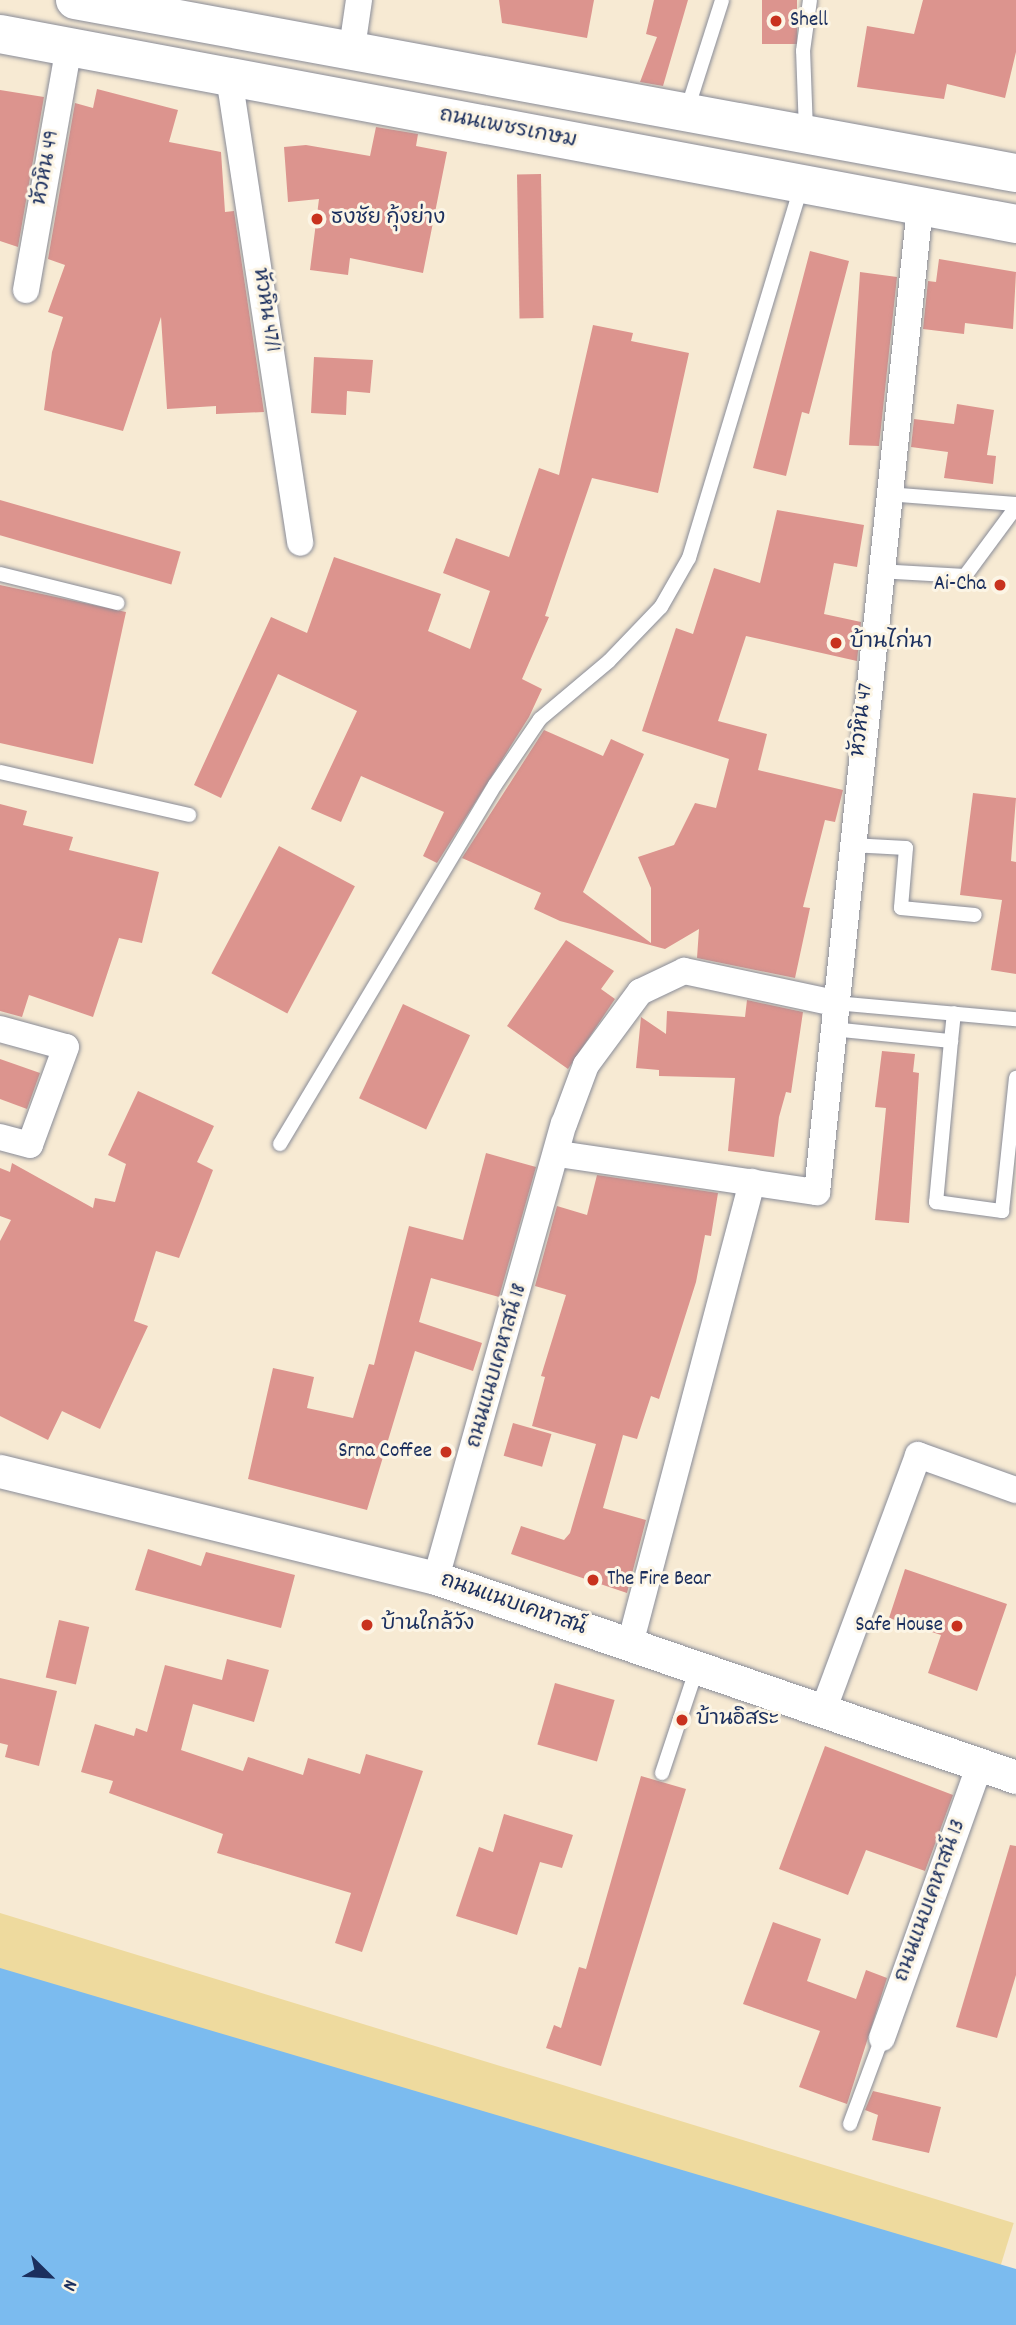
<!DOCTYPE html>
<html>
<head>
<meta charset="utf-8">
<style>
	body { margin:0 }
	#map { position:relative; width:1016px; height:2325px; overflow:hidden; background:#f7ead3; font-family:Dekko,"Playpen Sans Thai",sans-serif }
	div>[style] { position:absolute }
	.sand>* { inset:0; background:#eeda9e; transform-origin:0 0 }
	.water>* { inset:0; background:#7bbbef }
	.building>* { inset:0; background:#dc948e; transform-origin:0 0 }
	.roads { filter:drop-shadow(0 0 2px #898c98) drop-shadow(0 0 2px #898c98) }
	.service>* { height:14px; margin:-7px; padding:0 7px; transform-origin:7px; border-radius:7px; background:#fff }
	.minor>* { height:26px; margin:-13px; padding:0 13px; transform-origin:13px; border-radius:13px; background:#fff }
	.tertiary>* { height:33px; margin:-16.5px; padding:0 16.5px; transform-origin:16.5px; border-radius:16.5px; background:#fff }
	.primary>* { height:38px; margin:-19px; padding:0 19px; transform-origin:19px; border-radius:19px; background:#fff }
	.dots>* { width:19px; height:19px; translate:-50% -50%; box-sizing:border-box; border:4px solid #fcf5e5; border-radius:50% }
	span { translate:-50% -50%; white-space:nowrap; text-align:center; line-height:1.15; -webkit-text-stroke:6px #fcf5e5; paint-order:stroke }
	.poi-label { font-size:21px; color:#1b2f5e }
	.left { translate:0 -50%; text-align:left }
	.right { translate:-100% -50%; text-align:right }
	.street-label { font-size:21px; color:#1b2f5e }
	.north { position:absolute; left:14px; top:2241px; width:70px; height:70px; -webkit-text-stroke:5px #fcf5e5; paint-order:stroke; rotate:114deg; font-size:19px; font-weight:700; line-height:28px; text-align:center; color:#1b2f5e }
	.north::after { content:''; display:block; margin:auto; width:24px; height:32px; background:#1b2f5e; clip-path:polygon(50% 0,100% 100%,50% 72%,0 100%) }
</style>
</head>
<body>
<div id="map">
	<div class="sand">
		<i style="left:0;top:1913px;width:1060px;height:55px;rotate:17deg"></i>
	</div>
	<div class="water">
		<i style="clip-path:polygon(0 1968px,1016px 2269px,1016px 2325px,0 2325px)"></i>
	</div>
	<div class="building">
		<i style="clip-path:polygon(499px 0,594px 0,587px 38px,502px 23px)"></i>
		<i style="clip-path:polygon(654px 0,688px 0,663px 86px,640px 82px,657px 37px,646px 34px)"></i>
		<i style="left:762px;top:0;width:35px;height:44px"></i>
		<i style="clip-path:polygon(923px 0,1016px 0,1016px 52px,1005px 98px,947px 84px,944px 99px,857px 87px,867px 26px,914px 34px)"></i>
		<i style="clip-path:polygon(97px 89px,178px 110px,169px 142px,221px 152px,225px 212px,234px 211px,264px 412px,216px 414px,216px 406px,167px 409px,161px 317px,123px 431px,44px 410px,52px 352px,63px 317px,48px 312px,65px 265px,48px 259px,75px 103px,93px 108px)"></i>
		<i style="clip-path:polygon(0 90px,44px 97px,18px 247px,0 241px)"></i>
		<i style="clip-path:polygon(376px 127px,418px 134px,416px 146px,447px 152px,423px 273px,350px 258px,348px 275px,310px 270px,319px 199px,288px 202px,284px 147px,306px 145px,370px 156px)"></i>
		<i style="left:541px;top:174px;width:144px;height:24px;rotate:89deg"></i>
		<i style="clip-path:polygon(810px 251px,849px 261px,809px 414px,802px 412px,786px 476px,753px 468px)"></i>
		<i style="clip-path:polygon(939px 259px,1016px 272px,1013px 329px,965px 323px,964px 334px,923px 329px,928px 281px,936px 282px)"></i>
		<i style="clip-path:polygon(860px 272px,897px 277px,879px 446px,849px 445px)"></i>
		<i style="clip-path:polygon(593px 325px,633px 333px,631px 341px,689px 353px,658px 493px,592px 478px,545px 616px,549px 617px,522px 679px,542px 689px,529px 717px,437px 863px,423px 856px,444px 812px,361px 776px,341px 822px,311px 809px,357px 711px,278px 674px,221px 798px,194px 785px,271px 617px,307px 633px,334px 557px,441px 594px,428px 631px,470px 649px,490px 591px,443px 573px,456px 538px,509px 557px,539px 468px,559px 475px)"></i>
		<i style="clip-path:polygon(314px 357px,373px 360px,370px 393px,347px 391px,346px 415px,311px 413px)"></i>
		<i style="clip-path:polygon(957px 404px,994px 410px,987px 455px,996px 456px,993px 484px,944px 478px,948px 452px,911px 447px,914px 419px,954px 424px)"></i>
		<i style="left:0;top:500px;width:188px;height:34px;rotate:16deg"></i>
		<i style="clip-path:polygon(777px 510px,864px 525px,857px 567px,834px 563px,824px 614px,861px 622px,857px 661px,746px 636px,718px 721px,767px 734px,758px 770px,843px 790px,835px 822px,825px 820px,803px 907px,810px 908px,795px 978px,697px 958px,699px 929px,665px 949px,560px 921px,534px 909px,541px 893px,462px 858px,544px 730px,603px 756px,611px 739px,644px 754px,583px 892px,651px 943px,651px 888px,638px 857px,674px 845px,695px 803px,716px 808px,729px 759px,642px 731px,676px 628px,693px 634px,714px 568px,760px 583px)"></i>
		<i style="clip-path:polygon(0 585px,126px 612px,93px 764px,0 743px)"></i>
		<i style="clip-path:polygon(973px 793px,1016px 798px,1011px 861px,1016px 862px,1016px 974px,991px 970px,1002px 900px,960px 895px)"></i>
		<i style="clip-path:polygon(0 804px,27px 811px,23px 825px,73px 837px,69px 850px,159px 872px,142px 943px,119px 938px,93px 1017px,29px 995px,22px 1017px,0 1011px)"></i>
		<i style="left:279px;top:846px;width:86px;height:144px;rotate:28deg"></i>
		<i style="clip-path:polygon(566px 940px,614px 971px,601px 989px,615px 999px,568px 1069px,507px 1026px)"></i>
		<i style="clip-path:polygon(747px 1000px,803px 1012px,791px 1093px,786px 1092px,779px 1117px,774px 1157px,728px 1151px,735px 1078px,659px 1076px,659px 1070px,636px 1068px,641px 1017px,666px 1034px,667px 1011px,745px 1017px)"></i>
		<i style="left:403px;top:1004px;width:74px;height:104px;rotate:25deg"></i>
		<i style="clip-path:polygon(882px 1051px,915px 1054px,913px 1072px,919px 1073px,909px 1223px,875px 1220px,886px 1108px,875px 1107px)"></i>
		<i style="clip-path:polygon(0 1059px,40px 1073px,27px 1109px,0 1099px)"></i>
		<i style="clip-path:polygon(138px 1091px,214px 1126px,197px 1162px,213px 1170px,179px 1258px,156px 1251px,134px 1321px,148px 1326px,100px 1429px,62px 1411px,48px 1440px,0 1416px,0 1241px,11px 1220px,0 1216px,0 1168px,10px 1172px,12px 1163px,93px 1208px,95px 1198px,115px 1202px,126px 1164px,108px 1155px)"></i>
		<i style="clip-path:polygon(486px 1153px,536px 1167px,499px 1297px,431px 1278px,419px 1322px,482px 1343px,473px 1371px,415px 1351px,367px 1510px,248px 1479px,273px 1368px,314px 1377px,307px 1408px,353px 1418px,369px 1364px,374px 1365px,409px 1226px,463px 1240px)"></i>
		<i style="clip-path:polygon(597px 1175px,718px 1193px,711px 1236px,705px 1235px,696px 1282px,659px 1399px,651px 1396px,637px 1439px,623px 1435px,603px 1508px,646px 1520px,627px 1593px,511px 1554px,521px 1526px,564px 1540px,570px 1533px,596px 1444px,532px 1426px,545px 1377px,541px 1376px,566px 1295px,535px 1286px,557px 1206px,587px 1215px)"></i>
		<i style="left:513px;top:1423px;width:40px;height:34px;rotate:16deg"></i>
		<i style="clip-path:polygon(148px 1549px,201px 1566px,206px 1552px,295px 1575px,281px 1628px,135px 1590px)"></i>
		<i style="clip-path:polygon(905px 1569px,1007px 1604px,977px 1691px,928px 1673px,941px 1635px,889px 1618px)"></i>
		<i style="left:59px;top:1620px;width:31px;height:59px;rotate:13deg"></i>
		<i style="clip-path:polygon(227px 1659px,269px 1670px,254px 1722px,193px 1704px,181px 1750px,243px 1771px,248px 1757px,303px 1775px,308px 1758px,360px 1774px,366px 1754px,423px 1771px,362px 1952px,335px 1943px,351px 1893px,217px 1853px,223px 1834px,109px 1793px,113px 1781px,81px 1772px,95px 1724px,134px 1736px,136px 1728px,147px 1732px,165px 1665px,222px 1680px)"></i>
		<i style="clip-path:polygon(0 1678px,57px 1691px,39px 1766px,5px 1757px,8px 1745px,0 1743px)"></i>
		<i style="left:555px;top:1683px;width:62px;height:64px;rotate:16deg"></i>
		<i style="clip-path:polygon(825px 1746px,953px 1795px,925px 1871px,866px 1850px,848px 1895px,779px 1869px)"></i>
		<i style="clip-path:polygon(641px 1776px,686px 1789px,601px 2066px,546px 2048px,554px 2025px,561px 2028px,579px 1967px,586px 1969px)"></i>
		<i style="clip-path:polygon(504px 1814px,573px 1835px,562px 1868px,540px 1862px,517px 1935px,456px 1916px,479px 1847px,493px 1852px)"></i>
		<i style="clip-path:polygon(1010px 1845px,1016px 1846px,1016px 1975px,997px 2038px,956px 2027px)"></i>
		<i style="clip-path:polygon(773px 1922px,821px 1939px,807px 1981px,856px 1999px,866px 1970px,887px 1978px,847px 2104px,799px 2087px,820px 2031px,743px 2004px)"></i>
		<i style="clip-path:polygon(873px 2091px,941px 2107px,929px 2153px,872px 2140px,878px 2115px,865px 2110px)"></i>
	</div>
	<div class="roads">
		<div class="service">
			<i style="left:687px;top:110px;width:115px;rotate:-72.3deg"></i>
			<i style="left:806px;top:131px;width:80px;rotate:-92.1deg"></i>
			<i style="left:803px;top:51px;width:51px;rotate:-82.2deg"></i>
			<i style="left:887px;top:494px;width:129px;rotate:4.4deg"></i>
			<i style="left:878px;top:571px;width:87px;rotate:3.3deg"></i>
			<i style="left:965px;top:576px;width:86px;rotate:-53.5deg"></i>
			<i style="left:0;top:574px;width:121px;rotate:13.9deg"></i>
			<i style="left:0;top:772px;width:194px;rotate:12.8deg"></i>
			<i style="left:851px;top:845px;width:55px;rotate:3.1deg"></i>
			<i style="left:906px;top:848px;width:60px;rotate:94.8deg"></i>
			<i style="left:901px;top:908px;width:74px;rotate:5.4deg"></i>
			<i style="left:835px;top:1003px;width:182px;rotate:5.1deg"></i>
			<i style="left:832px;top:1029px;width:120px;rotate:5.8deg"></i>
			<i style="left:951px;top:1041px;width:162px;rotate:95.3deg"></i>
			<i style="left:936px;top:1202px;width:67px;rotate:7.8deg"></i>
			<i style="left:1002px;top:1211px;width:134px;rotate:-84deg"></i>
			<i style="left:951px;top:1041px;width:28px;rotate:-84deg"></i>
			<i style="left:280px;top:1144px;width:418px;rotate:-59.1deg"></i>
			<i style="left:495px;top:785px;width:80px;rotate:-55.7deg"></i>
			<i style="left:540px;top:719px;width:90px;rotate:-40deg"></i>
			<i style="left:609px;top:661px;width:75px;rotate:-46.1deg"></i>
			<i style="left:661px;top:607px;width:56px;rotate:-60.3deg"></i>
			<i style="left:689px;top:558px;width:388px;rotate:-73.2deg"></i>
			<i style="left:662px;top:1773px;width:111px;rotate:-71.6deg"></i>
			<i style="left:850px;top:2124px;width:92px;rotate:-69.6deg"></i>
		</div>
		<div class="minor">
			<i style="left:352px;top:48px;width:49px;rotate:-81.7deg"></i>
			<i style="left:229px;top:77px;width:471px;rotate:81.3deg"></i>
			<i style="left:26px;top:290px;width:247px;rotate:-80deg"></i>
			<i style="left:0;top:1029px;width:68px;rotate:15.3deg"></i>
			<i style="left:66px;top:1047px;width:104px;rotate:110.2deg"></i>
			<i style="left:30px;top:1145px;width:31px;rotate:-165deg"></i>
			<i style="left:559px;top:1154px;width:261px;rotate:8.4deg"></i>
			<i style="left:817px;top:1192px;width:990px;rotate:-84.03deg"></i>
			<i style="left:436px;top:1578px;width:472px;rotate:-74.3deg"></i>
			<i style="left:564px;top:1124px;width:63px;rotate:-69.6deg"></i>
			<i style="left:586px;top:1065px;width:91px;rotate:-53.5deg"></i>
			<i style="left:640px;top:992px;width:49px;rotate:-25.5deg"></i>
			<i style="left:684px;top:971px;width:154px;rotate:12deg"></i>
			<i style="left:630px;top:1644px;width:478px;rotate:-75.2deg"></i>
			<i style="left:823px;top:1711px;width:273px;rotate:-69.6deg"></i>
			<i style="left:918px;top:1455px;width:104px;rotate:19.7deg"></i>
			<i style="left:882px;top:2038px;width:290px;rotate:-70.3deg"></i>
		</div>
		<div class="tertiary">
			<i style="left:0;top:1471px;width:449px;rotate:13.8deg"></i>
			<i style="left:436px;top:1578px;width:613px;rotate:18.94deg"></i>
		</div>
		<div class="primary">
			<i style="left:75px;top:0;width:957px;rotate:10.42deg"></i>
			<i style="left:0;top:34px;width:1034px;rotate:10.59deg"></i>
		</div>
	</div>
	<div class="dots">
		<i style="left:776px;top:21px;background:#c8321e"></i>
		<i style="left:317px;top:219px;background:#c8321e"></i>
		<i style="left:1000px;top:585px;background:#c8321e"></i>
		<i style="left:836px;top:643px;background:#c8321e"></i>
		<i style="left:446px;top:1452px;background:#c8321e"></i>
		<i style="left:593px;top:1580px;background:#c8321e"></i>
		<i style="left:367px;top:1625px;background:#c8321e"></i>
		<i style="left:957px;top:1626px;background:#c8321e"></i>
		<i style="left:682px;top:1720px;background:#c8321e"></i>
	</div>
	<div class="poi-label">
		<span class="left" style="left:790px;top:21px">Shell</span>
		<span class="left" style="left:331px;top:219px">ธงชัย กุ้งย่าง</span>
		<span class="right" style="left:986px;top:585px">Ai-Cha</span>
		<span class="left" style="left:850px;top:643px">บ้านไก่นา</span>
		<span class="right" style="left:432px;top:1452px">Srna Coffee</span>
		<span class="left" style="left:607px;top:1580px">The Fire Bear</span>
		<span class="left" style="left:381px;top:1625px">บ้านใกล้วัง</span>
		<span class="right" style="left:943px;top:1626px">Safe House</span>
		<span class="left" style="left:696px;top:1720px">บ้านอิสระ</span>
	</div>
	<div class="street-label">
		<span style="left:508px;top:129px;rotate:11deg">ถนนเพชรเกษม</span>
		<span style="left:47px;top:168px;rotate:-80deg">หัวหิน 49</span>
		<span style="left:265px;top:310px;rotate:81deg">หัวหิน 47/1</span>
		<span style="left:863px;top:720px;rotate:-84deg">หัวหิน 47</span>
		<span style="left:498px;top:1366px;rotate:-74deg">ถนนแนบเคหาสน์ 18</span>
		<span style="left:513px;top:1605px;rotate:19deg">ถนนแนบเคหาสน์</span>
		<span style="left:931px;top:1901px;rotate:-70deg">ถนนแนบเคหาสน์ 13</span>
	</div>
	<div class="north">N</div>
</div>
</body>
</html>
